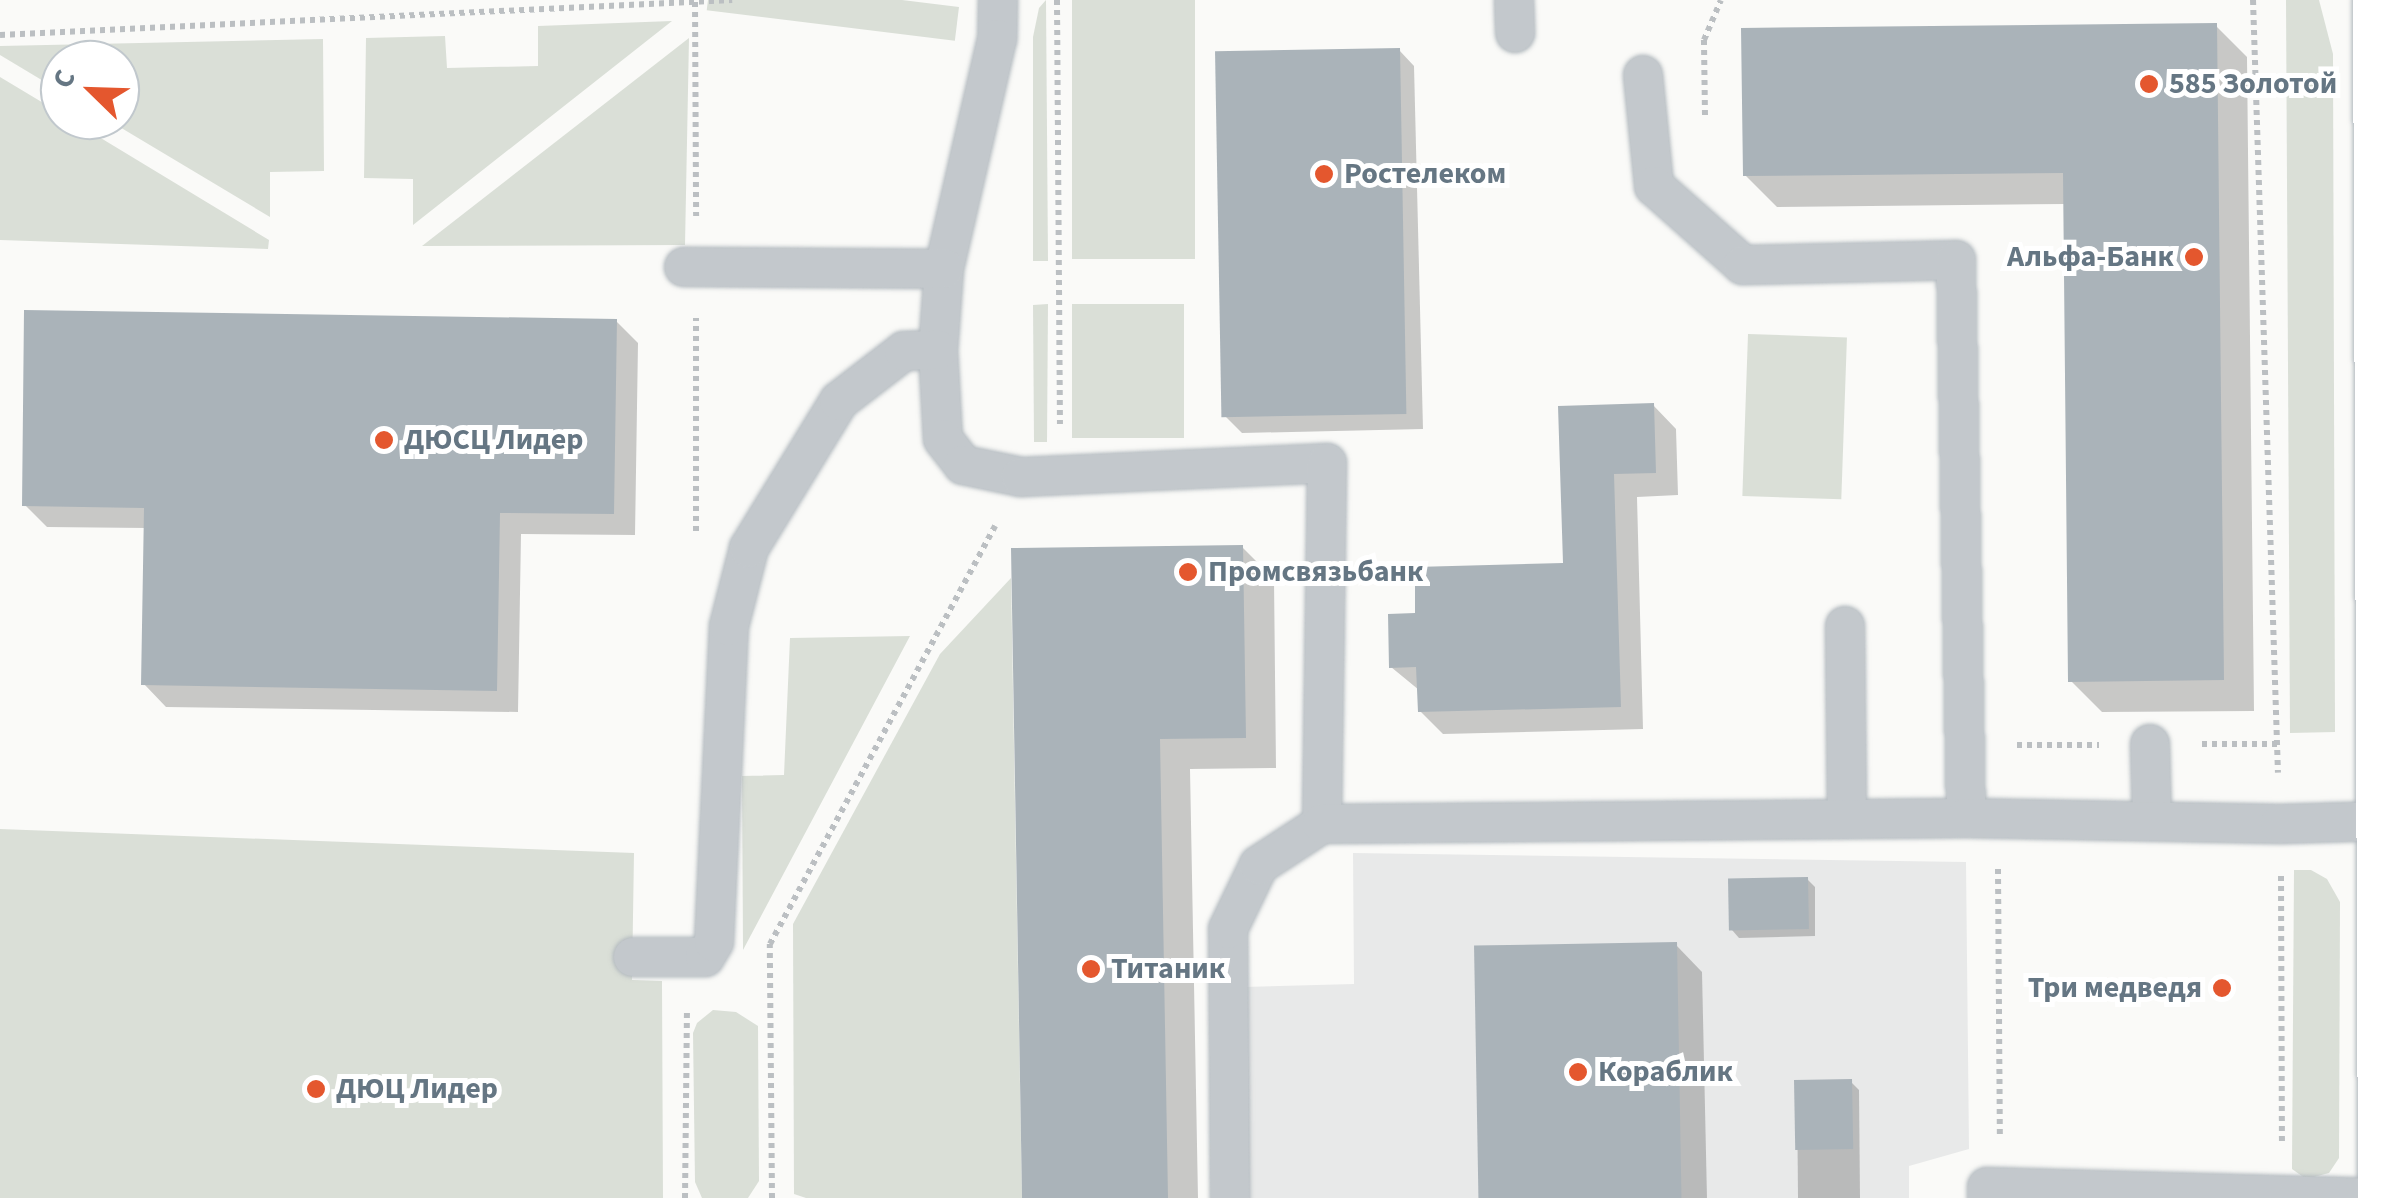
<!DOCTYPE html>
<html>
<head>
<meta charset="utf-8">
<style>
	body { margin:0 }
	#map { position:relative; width:2392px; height:1198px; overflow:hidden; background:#fafaf8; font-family:"Source Sans 3",sans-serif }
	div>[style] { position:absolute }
	.built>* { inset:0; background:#e8e9e9 }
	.green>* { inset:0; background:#dadfd7; transform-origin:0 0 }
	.shadow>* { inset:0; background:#0003 }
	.building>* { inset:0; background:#aab3b9; transform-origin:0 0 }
	.path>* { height:6px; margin-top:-3px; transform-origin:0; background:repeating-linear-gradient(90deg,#bbbfc2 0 5px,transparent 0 10px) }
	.roads { filter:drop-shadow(0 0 2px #b3babf) drop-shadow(0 0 2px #b3babf) }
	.lane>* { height:38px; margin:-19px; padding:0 19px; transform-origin:19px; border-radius:19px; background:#c3c8cc }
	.secondary>* { height:55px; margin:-27.5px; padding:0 27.5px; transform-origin:27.5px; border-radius:27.5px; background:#fff }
	.dots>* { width:28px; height:28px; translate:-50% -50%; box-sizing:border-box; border:5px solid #fff; border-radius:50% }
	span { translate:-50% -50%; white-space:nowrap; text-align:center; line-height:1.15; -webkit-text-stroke:10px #fff; paint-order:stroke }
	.poi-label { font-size:30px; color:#657683; font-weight:700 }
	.left { translate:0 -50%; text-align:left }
	.right { translate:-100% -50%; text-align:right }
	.north { position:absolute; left:40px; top:40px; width:100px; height:100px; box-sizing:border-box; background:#fff; border:2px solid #c1c8cd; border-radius:50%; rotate:293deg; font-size:28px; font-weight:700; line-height:40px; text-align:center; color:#657683 }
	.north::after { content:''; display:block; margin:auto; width:35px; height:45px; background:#e4572e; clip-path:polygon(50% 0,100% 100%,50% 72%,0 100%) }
</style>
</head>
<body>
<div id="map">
	<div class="built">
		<i style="clip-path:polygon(1353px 853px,1966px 862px,1969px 1149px,1909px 1166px,1909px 1198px,1249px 1198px,1243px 987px,1354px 984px)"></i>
	</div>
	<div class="green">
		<i style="clip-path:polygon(1046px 0,1048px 261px,1033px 261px,1033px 37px,1039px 8px)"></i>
		<i style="left:1072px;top:0;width:123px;height:259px"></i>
		<i style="clip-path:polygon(2286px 0,2319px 0,2333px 54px,2335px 732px,2290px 733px)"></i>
		<i style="left:959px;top:7px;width:34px;height:250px;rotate:97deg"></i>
		<i style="clip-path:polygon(672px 21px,413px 225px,413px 179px,364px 178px,366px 38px,445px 36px,447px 68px,538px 66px,538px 26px)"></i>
		<i style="clip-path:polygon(689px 38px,685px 245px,422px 246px)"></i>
		<i style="clip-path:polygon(323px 39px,324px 171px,270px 172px,270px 217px,108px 120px,120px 120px,120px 60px,60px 60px,60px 91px,0 55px,0 46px)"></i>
		<i style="clip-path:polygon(0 77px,60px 113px,60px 120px,71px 120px,269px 240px,268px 249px,0 240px)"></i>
		<i style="clip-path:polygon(1048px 304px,1047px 442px,1034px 442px,1033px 305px)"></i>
		<i style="left:1184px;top:304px;width:134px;height:112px;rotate:90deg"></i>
		<i style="left:1748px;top:334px;width:99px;height:162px;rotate:2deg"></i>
		<i style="clip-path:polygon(1011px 578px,1022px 1198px,806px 1198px,794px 1194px,793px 924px,940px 654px)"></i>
		<i style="clip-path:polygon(910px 636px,743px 950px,742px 776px,784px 775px,790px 638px)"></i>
		<i style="clip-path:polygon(0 829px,634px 853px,632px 980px,662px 981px,663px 1198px,0 1198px)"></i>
		<i style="clip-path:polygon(2294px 870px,2311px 870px,2327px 879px,2340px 902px,2339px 1158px,2329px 1173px,2306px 1179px,2292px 1169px)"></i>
		<i style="clip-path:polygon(713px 1010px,736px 1012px,758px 1026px,759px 1181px,748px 1198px,702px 1198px,695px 1182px,693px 1033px,697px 1023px)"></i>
	</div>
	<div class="shadow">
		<i style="clip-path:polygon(2216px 26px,2247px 57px,2254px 711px,2102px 712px,2071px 681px,2066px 204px,1777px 207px,1745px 175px)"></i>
		<i style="clip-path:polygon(1399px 50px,1414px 66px,1423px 429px,1242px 433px,1226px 417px)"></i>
		<i style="clip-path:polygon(616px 321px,638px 343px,635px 535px,521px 534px,518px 712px,166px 707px,144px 684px,146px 528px,47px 527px,25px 505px)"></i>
		<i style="clip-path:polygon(1653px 405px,1676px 429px,1678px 495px,1637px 497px,1643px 729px,1443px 734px,1420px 711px,1419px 690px,1391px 667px,1418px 616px,1566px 566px,1561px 408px)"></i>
		<i style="clip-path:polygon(1242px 547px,1274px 579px,1276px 768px,1190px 769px,1198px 1198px,1025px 1198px,1014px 550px)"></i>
		<i style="clip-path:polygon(1807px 879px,1815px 887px,1815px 936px,1739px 938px,1732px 930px)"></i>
		<i style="clip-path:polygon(1676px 945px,1702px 972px,1707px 1198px,1481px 1198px)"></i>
		<i style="clip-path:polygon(1851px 1082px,1859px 1090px,1860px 1198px,1798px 1198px,1797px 1083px)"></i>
	</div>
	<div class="building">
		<i style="clip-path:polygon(2217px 23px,2224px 680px,2068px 682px,2063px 173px,1743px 176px,1741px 28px)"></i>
		<i style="left:1400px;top:48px;width:366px;height:185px;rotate:89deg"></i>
		<i style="clip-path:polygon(24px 310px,617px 319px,614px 514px,500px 513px,497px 691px,141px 685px,144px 508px,22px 506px)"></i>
		<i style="clip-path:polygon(1654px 403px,1656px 473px,1614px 474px,1621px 707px,1418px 712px,1416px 667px,1389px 668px,1388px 614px,1415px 613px,1415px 567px,1563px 563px,1558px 406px)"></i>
		<i style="clip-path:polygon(1243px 545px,1246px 738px,1160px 739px,1168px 1198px,1022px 1198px,1011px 548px)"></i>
		<i style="left:1808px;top:877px;width:52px;height:80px;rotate:89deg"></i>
		<i style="left:1677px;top:942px;width:256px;height:203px;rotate:89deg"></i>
		<i style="left:1852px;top:1079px;width:70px;height:58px;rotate:89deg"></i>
	</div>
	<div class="path">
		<i style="left:1057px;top:0;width:424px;rotate:89.6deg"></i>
		<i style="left:2253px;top:0;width:773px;rotate:88.15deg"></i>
		<i style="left:695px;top:2px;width:214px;rotate:89.7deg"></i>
		<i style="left:0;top:35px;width:733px;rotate:-2.74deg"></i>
		<i style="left:1705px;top:115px;width:75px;rotate:-90.8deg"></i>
		<i style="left:1704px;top:40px;width:43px;rotate:-67deg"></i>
		<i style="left:696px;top:531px;width:213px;rotate:-90deg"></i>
		<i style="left:2202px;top:744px;width:75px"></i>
		<i style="left:2017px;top:745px;width:82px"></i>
		<i style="left:1998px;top:869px;width:268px;rotate:89.6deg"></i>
		<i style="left:2281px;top:876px;width:267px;rotate:89.8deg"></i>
		<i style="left:685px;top:1198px;width:189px;rotate:-89.4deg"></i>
		<i style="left:772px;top:1198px;width:254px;rotate:-90.5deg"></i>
		<i style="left:770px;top:944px;width:475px;rotate:-61.7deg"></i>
	</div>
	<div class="roads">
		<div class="lane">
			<i style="left:998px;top:0;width:39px;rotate:91deg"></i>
			<i style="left:997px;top:39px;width:236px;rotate:103deg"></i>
			<i style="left:944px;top:269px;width:81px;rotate:94.2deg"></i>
			<i style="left:938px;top:350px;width:89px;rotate:86.8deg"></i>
			<i style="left:943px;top:439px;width:33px;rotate:52deg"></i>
			<i style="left:963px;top:465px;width:59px;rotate:11.7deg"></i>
			<i style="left:1021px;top:477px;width:306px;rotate:-2.6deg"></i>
			<i style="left:1327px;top:463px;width:361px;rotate:90.8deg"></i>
			<i style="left:1514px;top:0;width:33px;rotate:88deg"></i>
			<i style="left:1643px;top:75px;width:112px;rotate:84.3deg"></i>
			<i style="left:1654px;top:186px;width:119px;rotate:41.6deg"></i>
			<i style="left:1743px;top:265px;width:213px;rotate:-1.3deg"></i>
			<i style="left:1956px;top:260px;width:558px;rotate:88.97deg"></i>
			<i style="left:684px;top:267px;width:260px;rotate:0.4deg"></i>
			<i style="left:1845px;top:626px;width:193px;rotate:89.4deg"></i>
			<i style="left:2150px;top:744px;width:77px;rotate:88.5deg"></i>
			<i style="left:633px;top:957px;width:72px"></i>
			<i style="left:705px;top:957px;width:17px;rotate:-59deg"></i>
			<i style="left:714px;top:942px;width:316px;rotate:-87.3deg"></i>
			<i style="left:729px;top:626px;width:81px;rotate:-75.6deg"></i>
			<i style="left:749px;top:548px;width:172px;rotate:-58.5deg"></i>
			<i style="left:839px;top:401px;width:82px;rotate:-37.6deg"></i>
			<i style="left:904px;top:351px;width:34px;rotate:-2deg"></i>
			<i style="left:1230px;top:1198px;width:269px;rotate:-90.4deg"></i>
			<i style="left:1228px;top:929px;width:71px;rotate:-64.2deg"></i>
			<i style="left:1259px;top:865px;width:75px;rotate:-33.1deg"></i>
			<i style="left:1322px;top:824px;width:644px;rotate:-0.53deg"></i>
			<i style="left:1966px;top:818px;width:314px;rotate:1.1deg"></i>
			<i style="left:2280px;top:824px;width:103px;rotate:-1.7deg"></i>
			<i style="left:1987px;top:1198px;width:11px;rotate:-90deg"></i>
			<i style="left:1987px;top:1187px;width:394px;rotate:1.6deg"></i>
		</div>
		<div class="secondary">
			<i style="left:2380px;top:0;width:1198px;rotate:89.76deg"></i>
		</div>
	</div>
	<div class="dots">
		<i style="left:2149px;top:84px;background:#e4572e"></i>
		<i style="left:1324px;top:174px;background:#e4572e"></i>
		<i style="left:2194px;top:257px;background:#e4572e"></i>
		<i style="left:384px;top:440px;background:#e4572e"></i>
		<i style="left:1188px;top:572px;background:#e4572e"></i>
		<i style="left:1091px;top:969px;background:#e4572e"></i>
		<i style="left:2222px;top:988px;background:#e4572e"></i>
		<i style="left:1578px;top:1072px;background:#e4572e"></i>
		<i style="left:316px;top:1089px;background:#e4572e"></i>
	</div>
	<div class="poi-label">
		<span class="left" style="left:2169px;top:84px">585 Золотой</span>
		<span class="left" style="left:1344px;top:174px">Ростелеком</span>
		<span class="right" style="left:2174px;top:257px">Альфа-Банк</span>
		<span class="left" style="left:404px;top:440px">ДЮСЦ Лидер</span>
		<span class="left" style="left:1208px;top:572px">Промсвязьбанк</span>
		<span class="left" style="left:1111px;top:969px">Титаник</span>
		<span class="right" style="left:2202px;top:988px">Три медведя</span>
		<span class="left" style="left:1598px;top:1072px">Кораблик</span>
		<span class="left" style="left:336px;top:1089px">ДЮЦ Лидер</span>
	</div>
	<div class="north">С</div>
</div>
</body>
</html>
